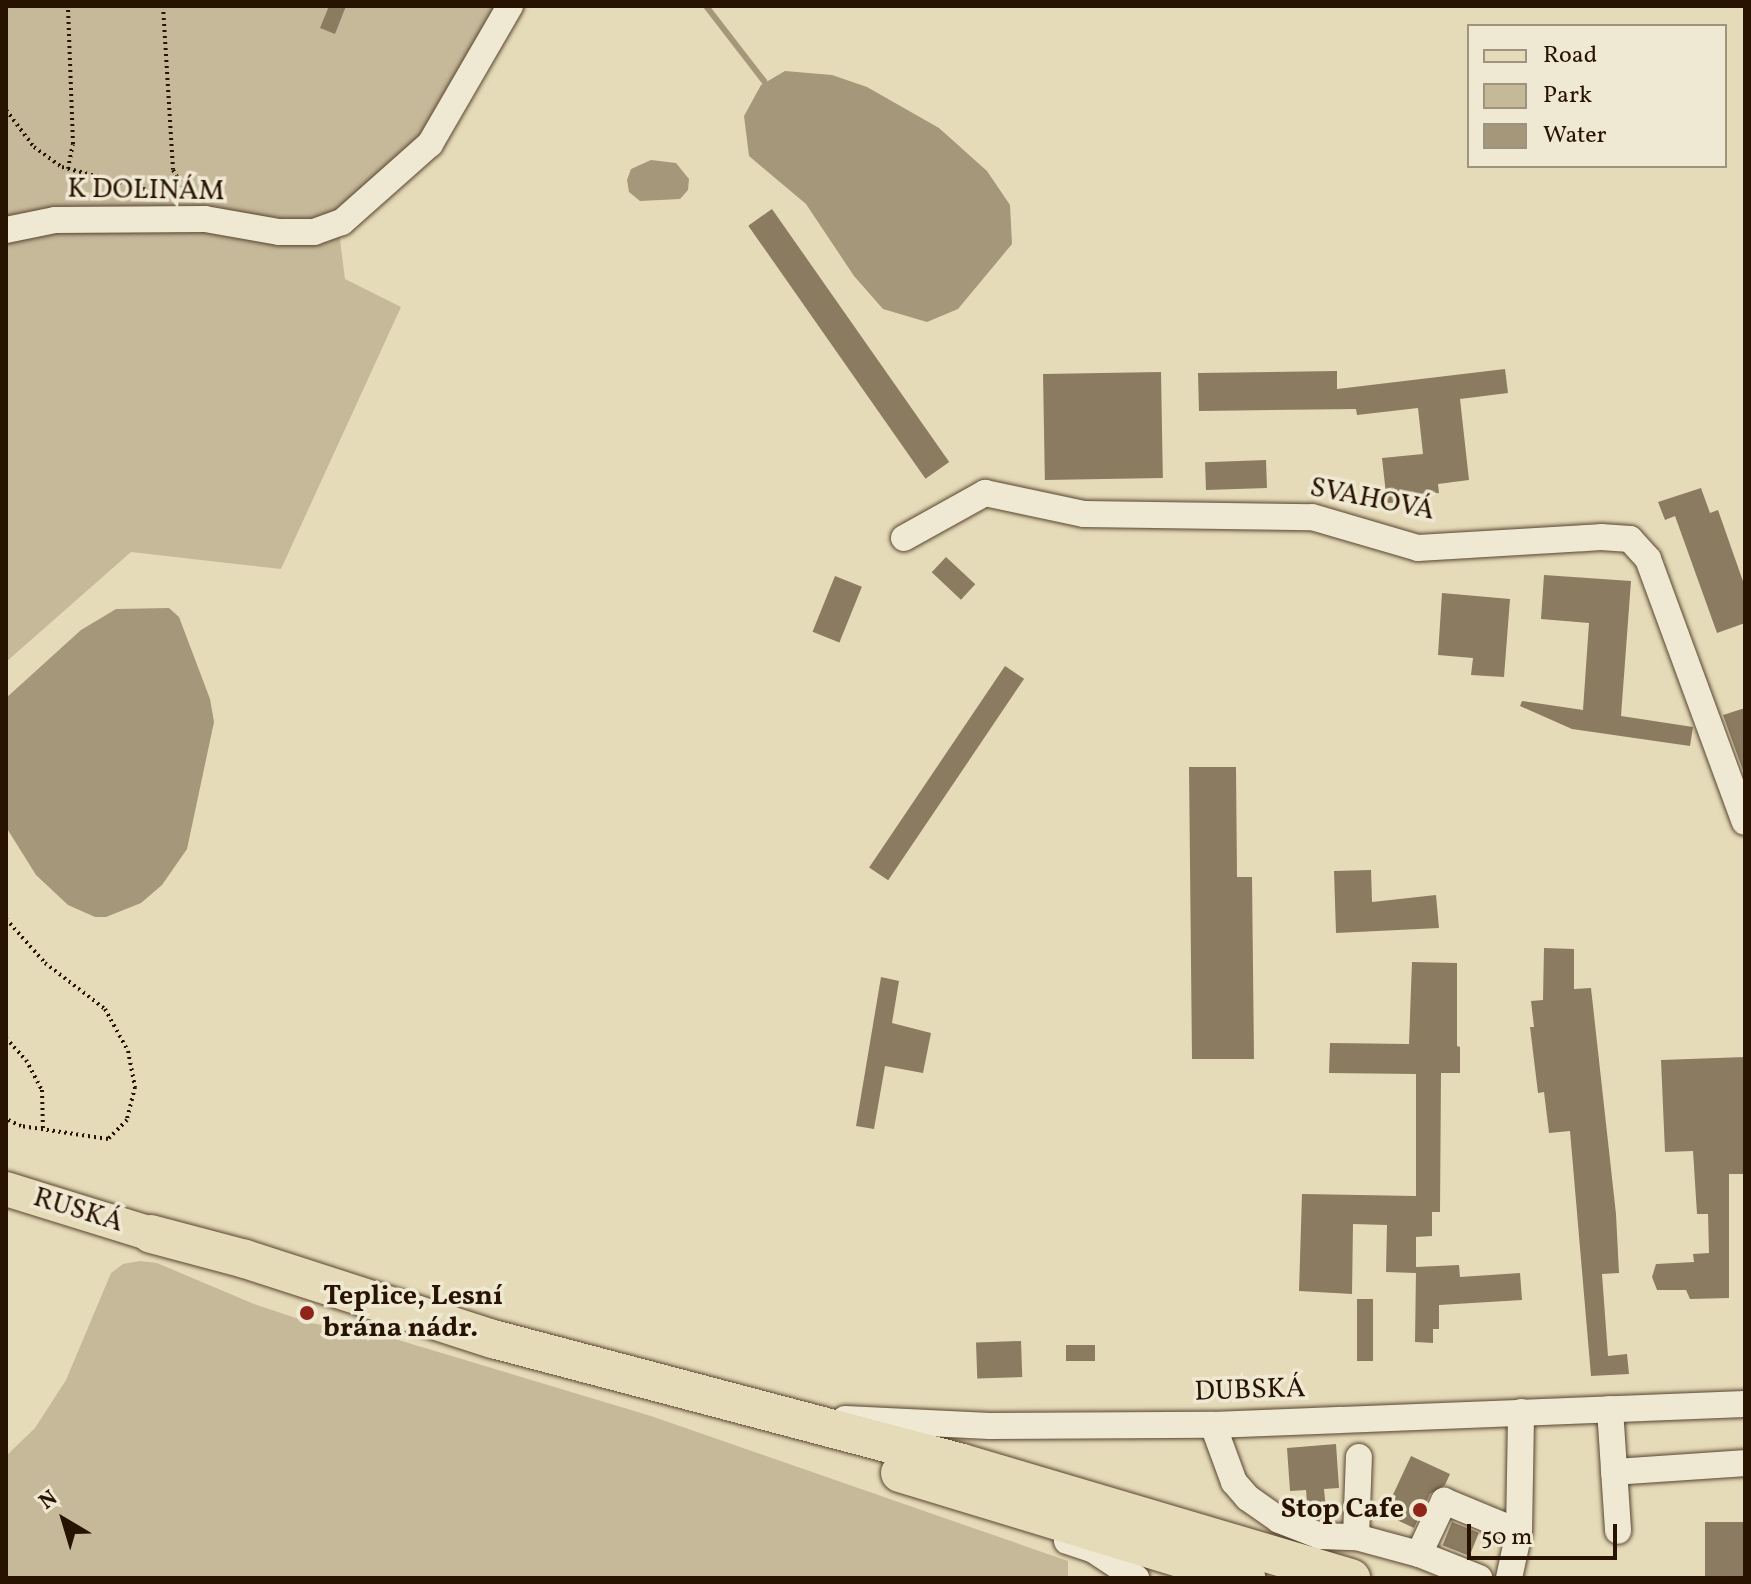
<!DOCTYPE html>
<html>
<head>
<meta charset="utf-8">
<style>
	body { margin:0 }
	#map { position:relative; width:1751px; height:1584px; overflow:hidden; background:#e6dbb9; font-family:Vollkorn,serif }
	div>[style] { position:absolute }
	.green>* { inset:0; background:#c6b99a }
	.water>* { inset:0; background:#a5977a }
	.stream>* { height:6px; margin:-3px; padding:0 3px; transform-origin:3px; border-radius:3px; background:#a5977a }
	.building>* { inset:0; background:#8b7b61; transform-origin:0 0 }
	.path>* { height:4px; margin-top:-2px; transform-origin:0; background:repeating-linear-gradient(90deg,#281301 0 2px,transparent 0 6px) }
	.roads { filter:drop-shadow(0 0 2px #58452f) drop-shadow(0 0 2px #58452f) }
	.minor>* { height:26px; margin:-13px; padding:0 13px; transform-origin:13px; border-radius:13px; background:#efe8d2 }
	.major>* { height:34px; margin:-17px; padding:0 17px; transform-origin:17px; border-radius:17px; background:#e6dbb9 }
	.highway>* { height:38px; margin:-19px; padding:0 19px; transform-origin:19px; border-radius:19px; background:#e6dbb9 }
	.dots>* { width:22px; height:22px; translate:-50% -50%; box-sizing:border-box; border:4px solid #efe8d2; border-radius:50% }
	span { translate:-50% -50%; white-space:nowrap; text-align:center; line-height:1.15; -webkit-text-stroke:7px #efe8d2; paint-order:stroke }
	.street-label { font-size:28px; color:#281301 }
	.poi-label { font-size:28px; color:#281301; font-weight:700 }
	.left { translate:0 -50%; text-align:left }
	.right { translate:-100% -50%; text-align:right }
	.frame { position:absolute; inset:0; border:8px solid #281301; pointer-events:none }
	.legend { position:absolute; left:1467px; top:24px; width:260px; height:144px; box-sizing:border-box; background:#efe8d2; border:2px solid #9f937e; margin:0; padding:10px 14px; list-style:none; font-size:24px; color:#281301 }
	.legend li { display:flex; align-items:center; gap:16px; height:40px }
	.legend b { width:40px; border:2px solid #9f937e }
	.north { position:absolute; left:24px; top:1480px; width:80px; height:80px; -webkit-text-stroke:6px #efe8d2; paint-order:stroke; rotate:322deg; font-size:22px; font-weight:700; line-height:32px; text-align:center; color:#281301 }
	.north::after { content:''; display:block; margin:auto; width:28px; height:36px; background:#281301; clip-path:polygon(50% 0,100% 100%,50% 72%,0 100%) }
	.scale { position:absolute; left:1467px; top:1524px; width:150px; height:36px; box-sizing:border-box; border:4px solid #281301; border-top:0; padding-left:10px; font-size:24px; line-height:28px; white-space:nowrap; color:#281301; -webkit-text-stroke:6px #efe8d2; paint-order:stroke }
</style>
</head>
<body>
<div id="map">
	<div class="green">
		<i style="clip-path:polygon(6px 6px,497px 6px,423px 137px,337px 216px,345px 279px,401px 307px,281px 569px,131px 552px,6px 662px)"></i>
		<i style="clip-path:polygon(140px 1261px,157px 1263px,254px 1304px,311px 1323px,385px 1336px,651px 1416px,1068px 1561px,1068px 1578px,6px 1578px,6px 1456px,35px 1428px,66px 1380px,111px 1273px,123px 1264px)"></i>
	</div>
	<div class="water">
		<i style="clip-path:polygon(785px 71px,832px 75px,867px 87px,939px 128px,987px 171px,1010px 205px,1012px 244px,958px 309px,927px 322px,883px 309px,854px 276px,806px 204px,749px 156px,744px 116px,761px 85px)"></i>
		<i style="clip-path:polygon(651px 160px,676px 163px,689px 179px,688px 190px,680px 199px,640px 201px,629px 192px,627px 180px,631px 169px)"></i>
		<i style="clip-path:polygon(169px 608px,179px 617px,210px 699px,214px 722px,187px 849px,162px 885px,141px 903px,106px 917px,95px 917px,68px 905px,36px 875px,6px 827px,6px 698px,81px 630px,116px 609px)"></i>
	</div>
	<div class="stream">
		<i style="left:706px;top:6px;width:95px;rotate:52.3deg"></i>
	</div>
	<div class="building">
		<i style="clip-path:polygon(329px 6px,346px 6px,335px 34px,320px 28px)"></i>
		<i style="left:772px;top:209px;width:309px;height:29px;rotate:55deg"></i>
		<i style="clip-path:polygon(1505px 369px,1508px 393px,1460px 399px,1469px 480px,1438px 484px,1439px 493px,1410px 496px,1410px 502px,1387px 503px,1382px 458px,1423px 454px,1418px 408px,1357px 415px,1356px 409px,1199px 411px,1198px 373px,1337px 371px,1337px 389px)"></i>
		<i style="left:1161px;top:372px;width:106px;height:118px;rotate:89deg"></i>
		<i style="left:1266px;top:460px;width:28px;height:61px;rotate:88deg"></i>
		<i style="clip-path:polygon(1701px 488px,1710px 513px,1718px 510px,1745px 587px,1745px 623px,1717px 633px,1675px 516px,1665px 520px,1658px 502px)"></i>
		<i style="left:946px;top:557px;width:40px;height:21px;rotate:43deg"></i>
		<i style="clip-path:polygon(1544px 575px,1631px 581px,1621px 716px,1693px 727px,1690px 746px,1572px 729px,1520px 706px,1522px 701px,1583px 710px,1589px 623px,1541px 619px)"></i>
		<i style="left:835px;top:576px;width:29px;height:60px;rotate:22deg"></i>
		<i style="clip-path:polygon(1442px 593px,1510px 599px,1504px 677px,1471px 675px,1473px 658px,1438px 655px)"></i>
		<i style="left:1005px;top:666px;width:23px;height:243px;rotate:34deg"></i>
		<i style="clip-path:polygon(1745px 708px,1745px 776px,1723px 715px)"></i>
		<i style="clip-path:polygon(1189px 767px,1236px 767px,1237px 877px,1252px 877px,1254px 1059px,1192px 1059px)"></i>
		<i style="clip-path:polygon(1371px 870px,1372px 902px,1436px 895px,1439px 928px,1336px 933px,1334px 871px)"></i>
		<i style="clip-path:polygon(1544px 948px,1574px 949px,1574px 989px,1591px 988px,1616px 1214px,1619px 1273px,1602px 1274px,1608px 1356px,1627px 1354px,1629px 1374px,1591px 1376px,1570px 1131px,1549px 1133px,1544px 1092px,1538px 1093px,1530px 1027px,1534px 1027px,1531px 1001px,1543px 1000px)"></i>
		<i style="clip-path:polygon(1412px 962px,1457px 963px,1457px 1046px,1460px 1047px,1460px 1073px,1441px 1073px,1440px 1212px,1432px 1212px,1432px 1236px,1416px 1237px,1416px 1267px,1459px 1265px,1460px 1277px,1520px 1273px,1522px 1300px,1439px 1305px,1439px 1329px,1433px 1329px,1433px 1343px,1415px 1342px,1416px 1270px,1416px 1273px,1386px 1272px,1387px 1225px,1353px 1224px,1352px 1294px,1299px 1291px,1302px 1194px,1416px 1196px,1416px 1074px,1329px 1073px,1330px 1043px,1409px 1044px)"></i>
		<i style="clip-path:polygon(881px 977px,899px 981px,892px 1023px,931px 1033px,923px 1073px,885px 1066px,874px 1129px,856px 1126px)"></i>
		<i style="clip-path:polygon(1745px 1057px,1745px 1174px,1729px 1174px,1729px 1298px,1690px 1299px,1686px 1290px,1657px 1290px,1652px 1277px,1656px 1264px,1694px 1262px,1693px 1254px,1709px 1253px,1708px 1214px,1697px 1214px,1693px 1151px,1665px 1152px,1661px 1060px)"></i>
		<i style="left:1357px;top:1299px;width:16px;height:62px"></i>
		<i style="left:1021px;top:1341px;width:36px;height:45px;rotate:88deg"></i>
		<i style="left:1066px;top:1345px;width:29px;height:16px"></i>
		<i style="clip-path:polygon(1336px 1444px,1339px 1488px,1324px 1489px,1327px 1520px,1323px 1520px,1308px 1514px,1306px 1490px,1290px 1491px,1287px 1448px)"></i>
		<i style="clip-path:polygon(1411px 1456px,1450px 1474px,1445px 1485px,1430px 1494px,1414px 1528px,1384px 1514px)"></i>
		<i style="left:1452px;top:1522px;width:29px;height:25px;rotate:22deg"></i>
		<i style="left:1745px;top:1522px;width:56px;height:40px;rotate:90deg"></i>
	</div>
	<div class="path">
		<i style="left:163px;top:6px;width:164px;rotate:86.5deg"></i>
		<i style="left:173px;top:170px;width:33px;rotate:59deg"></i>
		<i style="left:6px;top:110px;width:46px;rotate:52.9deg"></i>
		<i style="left:34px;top:147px;width:34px;rotate:36deg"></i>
		<i style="left:62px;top:167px;width:107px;rotate:15.2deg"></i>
		<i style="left:68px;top:169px;width:25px;rotate:-79deg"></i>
		<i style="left:73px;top:144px;width:138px;rotate:-92.1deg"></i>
		<i style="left:6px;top:919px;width:59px;rotate:48.4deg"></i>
		<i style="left:45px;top:963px;width:76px;rotate:37.5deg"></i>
		<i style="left:105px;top:1009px;width:48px;rotate:61.3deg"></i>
		<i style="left:128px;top:1051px;width:37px;rotate:79deg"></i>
		<i style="left:135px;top:1087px;width:34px;rotate:104deg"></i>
		<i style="left:127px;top:1120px;width:27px;rotate:135deg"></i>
		<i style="left:108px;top:1139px;width:88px;rotate:-171.5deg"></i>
		<i style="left:21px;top:1126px;width:17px;rotate:-155deg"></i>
		<i style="left:6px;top:1038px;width:30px;rotate:48deg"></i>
		<i style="left:26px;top:1060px;width:34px;rotate:62deg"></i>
		<i style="left:42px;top:1090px;width:40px;rotate:88.6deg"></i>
	</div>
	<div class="roads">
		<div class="minor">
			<i style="left:6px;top:230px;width:50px;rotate:-11.5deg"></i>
			<i style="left:55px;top:220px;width:150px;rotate:-0.4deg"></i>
			<i style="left:205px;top:219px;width:75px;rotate:10deg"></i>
			<i style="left:279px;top:232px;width:35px"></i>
			<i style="left:314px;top:232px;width:30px;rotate:-20deg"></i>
			<i style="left:342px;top:222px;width:118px;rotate:-41.6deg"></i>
			<i style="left:430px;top:144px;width:160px;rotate:-59.9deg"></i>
			<i style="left:904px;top:538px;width:93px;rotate:-29.1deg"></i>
			<i style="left:985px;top:493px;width:101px;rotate:12deg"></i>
			<i style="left:1084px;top:514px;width:228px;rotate:0.8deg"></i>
			<i style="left:1312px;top:517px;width:110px;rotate:16.3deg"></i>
			<i style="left:1418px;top:548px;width:183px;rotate:-3.4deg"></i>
			<i style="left:1601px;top:537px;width:29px;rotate:4deg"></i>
			<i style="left:1630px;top:539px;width:27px;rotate:48deg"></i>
			<i style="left:1648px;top:559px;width:280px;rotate:69.8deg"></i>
			<i style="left:1610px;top:1409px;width:122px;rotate:86.2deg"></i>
			<i style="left:845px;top:1419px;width:145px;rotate:2.8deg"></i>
			<i style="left:990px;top:1426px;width:223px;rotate:-0.3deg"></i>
			<i style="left:1213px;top:1425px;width:532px;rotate:-2.26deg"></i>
			<i style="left:1213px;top:1425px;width:61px;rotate:69.8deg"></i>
			<i style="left:1234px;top:1482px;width:21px;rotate:49deg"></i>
			<i style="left:1248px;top:1498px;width:38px;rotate:35deg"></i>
			<i style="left:1279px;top:1520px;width:44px;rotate:21.3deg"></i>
			<i style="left:1320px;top:1536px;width:36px;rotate:2deg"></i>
			<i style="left:1356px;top:1537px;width:65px;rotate:15.1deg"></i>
			<i style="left:1419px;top:1554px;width:65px;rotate:21.8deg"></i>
			<i style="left:1614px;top:1472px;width:131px;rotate:-3.9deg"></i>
			<i style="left:1356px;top:1537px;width:80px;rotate:-87.9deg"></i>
			<i style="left:1067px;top:1541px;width:26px;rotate:18deg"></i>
			<i style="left:1092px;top:1549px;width:53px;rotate:33.4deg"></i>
			<i style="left:1419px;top:1554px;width:59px;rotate:-64.7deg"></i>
			<i style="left:1444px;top:1501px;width:81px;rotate:22.5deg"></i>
			<i style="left:1509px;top:1578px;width:47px;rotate:-77.7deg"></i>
			<i style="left:1519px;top:1532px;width:120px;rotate:-89deg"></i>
		</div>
		<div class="major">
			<i style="left:6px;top:1189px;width:152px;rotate:17.2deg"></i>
		</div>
		<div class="highway">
			<i style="left:151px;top:1234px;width:97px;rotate:14.9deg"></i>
			<i style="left:245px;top:1259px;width:261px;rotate:17.9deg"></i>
			<i style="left:493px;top:1339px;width:485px;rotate:14.8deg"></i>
			<i style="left:962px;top:1463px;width:406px;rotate:16.5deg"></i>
			<i style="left:900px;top:1473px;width:362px;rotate:16.9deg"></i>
		</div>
	</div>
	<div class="dots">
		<i style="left:307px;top:1313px;background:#8f2418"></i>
		<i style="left:1420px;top:1510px;background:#8f2418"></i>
	</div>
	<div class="street-label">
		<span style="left:146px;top:191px;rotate:1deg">K DOLINÁM</span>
		<span style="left:1372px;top:500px;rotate:11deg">SVAHOVÁ</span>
		<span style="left:78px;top:1211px;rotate:17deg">RUSKÁ</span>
		<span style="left:1250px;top:1391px;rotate:-2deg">DUBSKÁ</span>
	</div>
	<div class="poi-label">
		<span class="left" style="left:323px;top:1313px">Teplice, Lesní<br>brána nádr.</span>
		<span class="right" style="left:1404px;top:1510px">Stop Cafe</span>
	</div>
	<div class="frame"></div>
	<ul class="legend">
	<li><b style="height:10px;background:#e6dbb9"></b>Road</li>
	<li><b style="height:22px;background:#c6b99a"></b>Park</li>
	<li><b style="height:22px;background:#a5977a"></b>Water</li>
	</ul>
	<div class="north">N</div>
	<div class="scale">50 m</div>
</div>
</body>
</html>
